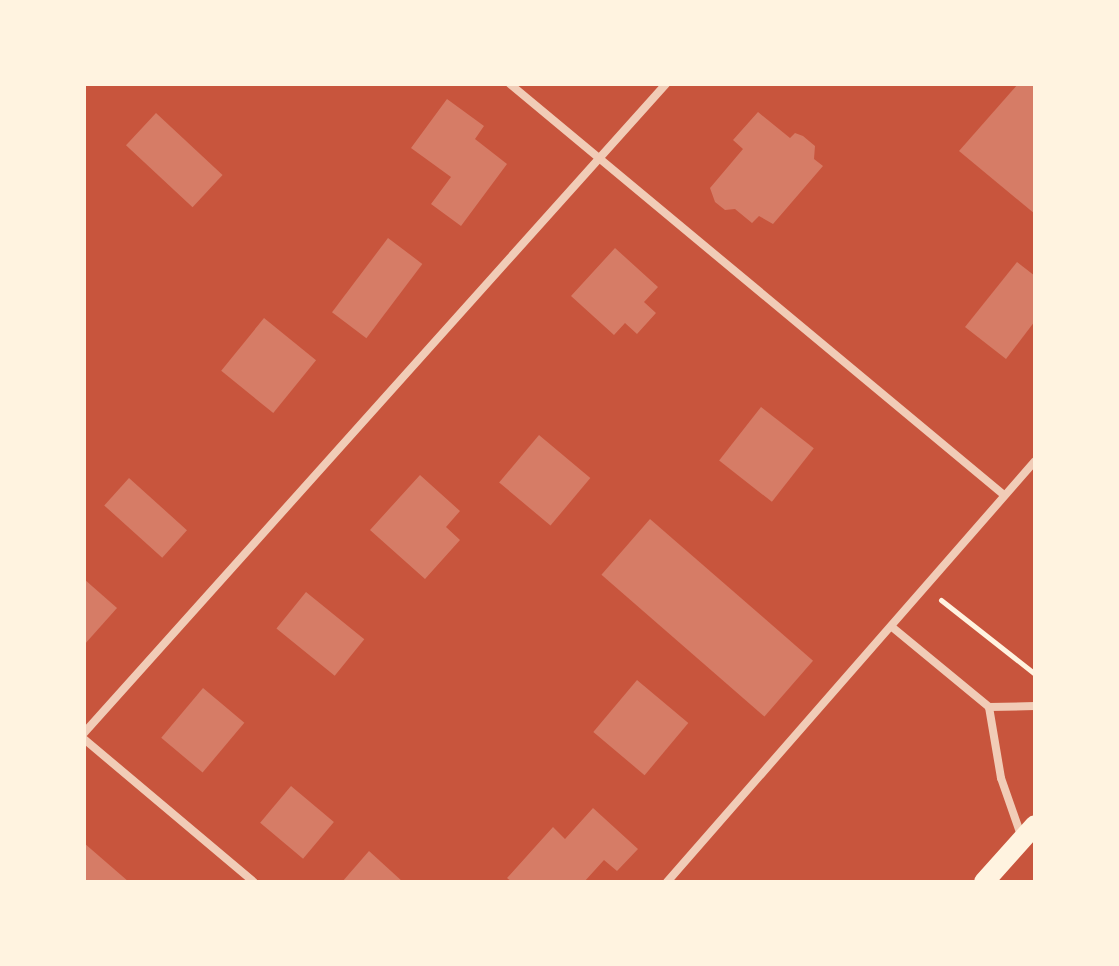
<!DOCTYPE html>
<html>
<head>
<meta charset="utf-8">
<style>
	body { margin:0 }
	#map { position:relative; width:1119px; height:966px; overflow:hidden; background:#c8553d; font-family:Inter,sans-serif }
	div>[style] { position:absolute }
	.building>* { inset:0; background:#d67c66; transform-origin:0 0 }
	.path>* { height:5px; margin:-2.5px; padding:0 2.5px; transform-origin:2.5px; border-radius:2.5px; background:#fff3e0 }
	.minor>* { height:8px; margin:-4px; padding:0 4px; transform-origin:4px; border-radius:4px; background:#f1ccb7 }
	.primary>* { height:20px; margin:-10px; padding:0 10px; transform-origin:10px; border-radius:10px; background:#fff3e0 }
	span { translate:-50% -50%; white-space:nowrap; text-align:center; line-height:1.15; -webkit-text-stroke:6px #fff3e0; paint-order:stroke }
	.frame { position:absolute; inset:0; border:86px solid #fff3e0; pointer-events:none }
</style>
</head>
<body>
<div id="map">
	<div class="building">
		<i style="clip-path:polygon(1018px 84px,1035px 84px,1035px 214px,959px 151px)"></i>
		<i style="clip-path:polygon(447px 99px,484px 126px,475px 139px,507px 164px,461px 226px,431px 204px,451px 177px,411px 148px)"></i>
		<i style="clip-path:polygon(758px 112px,790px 138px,795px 133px,803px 136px,815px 146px,814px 159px,823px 166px,773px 224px,759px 216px,752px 223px,735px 209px,725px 210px,715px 202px,710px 188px,743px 149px,733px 140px)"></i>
		<i style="left:156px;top:113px;width:91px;height:44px;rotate:43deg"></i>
		<i style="left:388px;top:238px;width:43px;height:93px;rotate:37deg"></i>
		<i style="clip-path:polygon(615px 248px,658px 287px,644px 302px,656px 313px,637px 334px,625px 323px,614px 335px,571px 296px)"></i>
		<i style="clip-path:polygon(1017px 262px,1035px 276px,1035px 321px,1006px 359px,965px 327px)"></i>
		<i style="left:264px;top:318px;width:67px;height:68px;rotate:39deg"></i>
		<i style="left:761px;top:407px;width:67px;height:68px;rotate:38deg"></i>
		<i style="left:539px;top:435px;width:67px;height:62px;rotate:40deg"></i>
		<i style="clip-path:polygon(420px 475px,460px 511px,446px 527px,460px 540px,425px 579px,370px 530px)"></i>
		<i style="left:129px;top:478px;width:78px;height:37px;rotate:42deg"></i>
		<i style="left:650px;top:519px;width:216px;height:74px;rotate:41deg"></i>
		<i style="clip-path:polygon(84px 579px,117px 608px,84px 645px)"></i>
		<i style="left:306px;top:592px;width:75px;height:47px;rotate:39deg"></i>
		<i style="left:637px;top:680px;width:67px;height:68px;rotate:40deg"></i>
		<i style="left:203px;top:688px;width:54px;height:65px;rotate:40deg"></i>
		<i style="left:291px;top:786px;width:56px;height:48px;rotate:40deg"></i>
		<i style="clip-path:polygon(593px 808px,638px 849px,617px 871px,604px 860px,584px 882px,512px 882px,507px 878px,553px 827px,565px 839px)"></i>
		<i style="clip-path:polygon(84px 843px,129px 882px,84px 882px)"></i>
		<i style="clip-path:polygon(369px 851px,403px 882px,342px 882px)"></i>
	</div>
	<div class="path">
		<i style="left:941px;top:600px;width:120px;rotate:38.2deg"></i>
	</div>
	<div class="minor">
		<i style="left:510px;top:84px;width:643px;rotate:39.76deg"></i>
		<i style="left:892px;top:627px;width:126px;rotate:39.5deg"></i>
		<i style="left:989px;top:707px;width:46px;rotate:-1.2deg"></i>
		<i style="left:989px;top:707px;width:72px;rotate:80.4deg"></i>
		<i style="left:1001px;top:778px;width:64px;rotate:70.7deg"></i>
		<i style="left:84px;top:733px;width:872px;rotate:-48.12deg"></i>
		<i style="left:84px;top:739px;width:222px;rotate:40.1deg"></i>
		<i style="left:667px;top:882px;width:559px;rotate:-48.84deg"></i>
	</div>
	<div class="primary">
		<i style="left:984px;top:882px;width:76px;rotate:-48.2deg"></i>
	</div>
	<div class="frame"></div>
</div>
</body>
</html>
